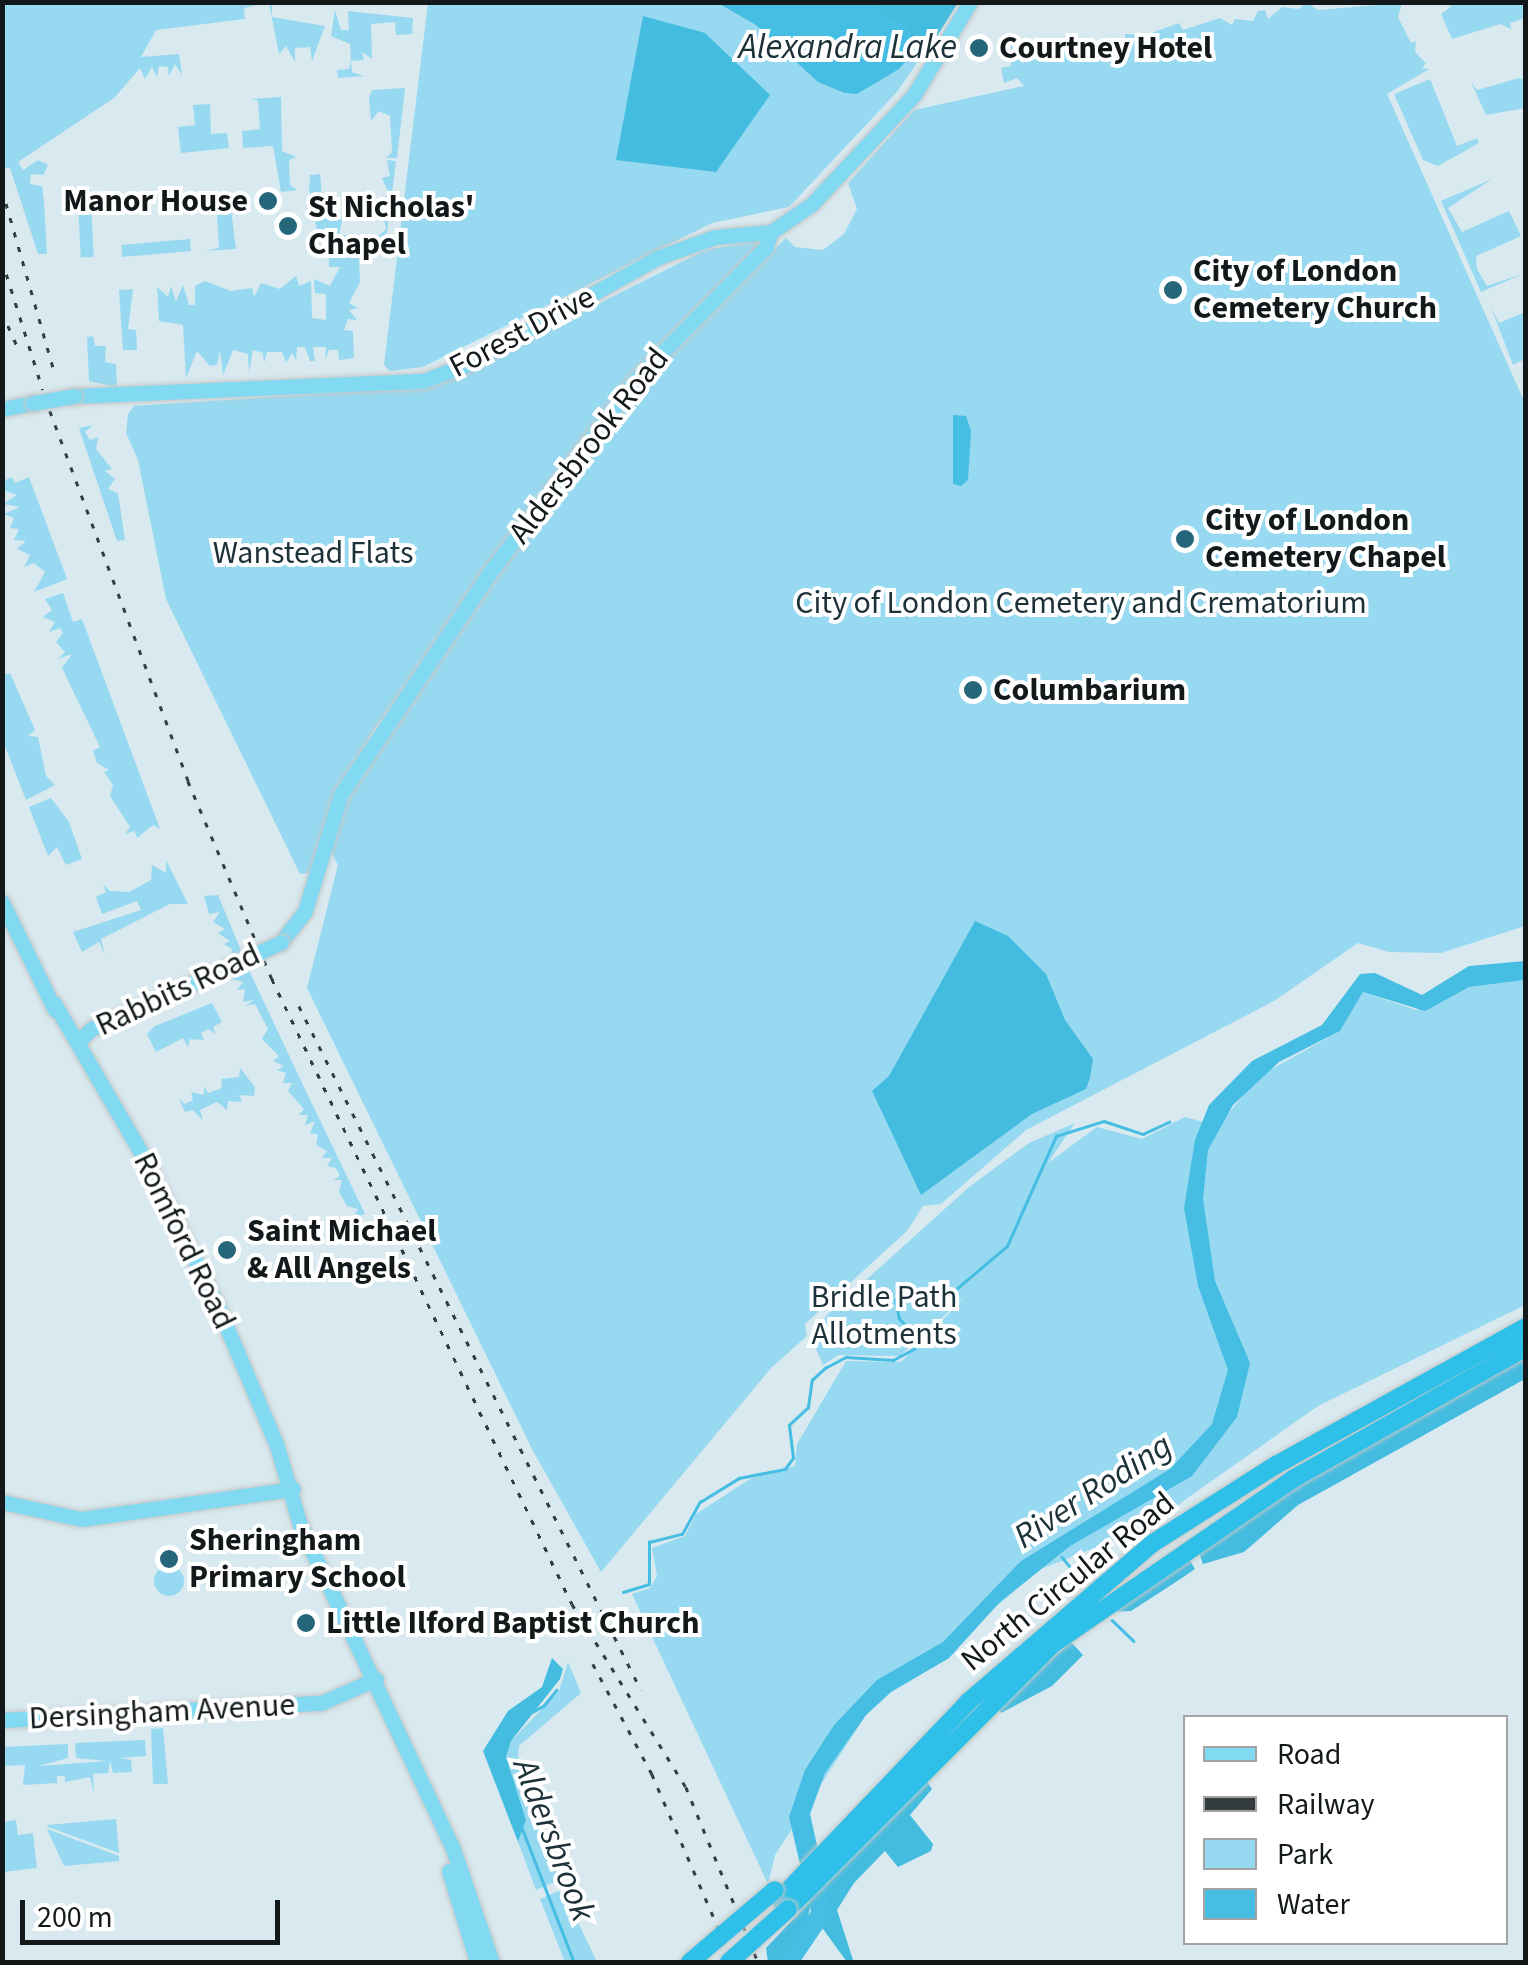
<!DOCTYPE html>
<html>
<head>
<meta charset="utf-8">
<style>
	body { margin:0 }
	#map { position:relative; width:1528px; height:1965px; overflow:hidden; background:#d8e9ef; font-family:"Source Sans 3",sans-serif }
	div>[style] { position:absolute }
	.green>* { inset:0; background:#97d9f0; transform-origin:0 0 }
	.round { border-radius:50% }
	.forest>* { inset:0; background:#44bce0 }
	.water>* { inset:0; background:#46bde2 }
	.pier>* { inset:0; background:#d8e9ef }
	.stream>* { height:2.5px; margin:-1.25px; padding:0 1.25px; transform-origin:1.25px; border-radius:1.25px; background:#46bde2 }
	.roads { filter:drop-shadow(0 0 2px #c6c8c8) drop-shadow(0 0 2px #c6c8c8) }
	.major>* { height:15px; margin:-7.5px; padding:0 7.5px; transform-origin:7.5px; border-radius:7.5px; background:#82d9f2 }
	.highway>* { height:18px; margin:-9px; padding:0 9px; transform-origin:9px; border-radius:9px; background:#2ec0e9 }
	.rail>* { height:2.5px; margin-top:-1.25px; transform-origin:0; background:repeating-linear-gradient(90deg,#343c3f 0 5px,transparent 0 15px) }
	.bridges { filter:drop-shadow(0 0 2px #c6c8c8) drop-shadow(0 0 2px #c6c8c8) }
	.major-bridge>* { height:15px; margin:-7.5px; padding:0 7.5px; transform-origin:7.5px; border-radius:7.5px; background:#82d9f2 }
	.highway-bridge>* { height:18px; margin:-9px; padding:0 9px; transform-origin:9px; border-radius:9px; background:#2ec0e9 }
	.dots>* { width:28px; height:28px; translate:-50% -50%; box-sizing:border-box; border:5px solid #fff; border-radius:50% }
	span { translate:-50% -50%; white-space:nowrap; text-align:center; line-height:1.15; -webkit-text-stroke:8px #fff; paint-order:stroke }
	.poi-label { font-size:32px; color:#13191b; font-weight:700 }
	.left { translate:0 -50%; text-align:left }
	.right { translate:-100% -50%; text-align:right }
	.street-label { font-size:32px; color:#13191b }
	.park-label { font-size:32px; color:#1c3138 }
	.water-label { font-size:35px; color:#1d3138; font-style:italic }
	.frame { position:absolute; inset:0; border:5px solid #13191b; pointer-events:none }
	.legend { position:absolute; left:1183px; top:1715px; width:325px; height:230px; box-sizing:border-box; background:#fff; border:2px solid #a1a3a4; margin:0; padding:12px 18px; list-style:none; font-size:30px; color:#13191b }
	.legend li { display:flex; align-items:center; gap:20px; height:50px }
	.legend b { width:50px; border:2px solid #a1a3a4 }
	.scale { position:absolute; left:20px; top:1900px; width:260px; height:45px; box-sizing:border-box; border:5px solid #13191b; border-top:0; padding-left:12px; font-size:30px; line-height:35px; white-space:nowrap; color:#13191b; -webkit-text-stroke:8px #fff; paint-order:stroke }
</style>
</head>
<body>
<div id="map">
	<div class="green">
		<i style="clip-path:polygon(3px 2px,262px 2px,262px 4px,244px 8px,245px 19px,156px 30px,141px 57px,179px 54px,182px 75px,175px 64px,169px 76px,168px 67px,159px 66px,157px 77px,152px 67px,145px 79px,140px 68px,114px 98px,18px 162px,23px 170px,38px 160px,48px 165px,43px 175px,31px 174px,30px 184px,42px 186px,44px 202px,47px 254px,38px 254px,10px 168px,3px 168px)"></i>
		<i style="clip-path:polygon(269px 3px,284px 3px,272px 5px,272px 17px,325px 26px,312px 61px,310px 47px,295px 48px,295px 62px,286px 46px,279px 54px)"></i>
		<i style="clip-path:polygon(428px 3px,958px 3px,897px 92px,789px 207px,712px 223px,423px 367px,390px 371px,384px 365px)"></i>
		<i style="clip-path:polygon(1307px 3px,1318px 10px,1402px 3px,1398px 17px,1411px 43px,1416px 41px,1415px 52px,1426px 63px,1422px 68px,1429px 69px,1387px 94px,1525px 403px,1525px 926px,1441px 953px,1389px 952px,1358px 943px,1274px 1001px,1026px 1130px,941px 1204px,923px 1206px,907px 1231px,805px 1324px,807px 1336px,771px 1368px,601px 1572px,532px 1449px,307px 988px,338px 865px,329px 849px,346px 793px,404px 700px,602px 431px,684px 337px,786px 238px,795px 247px,823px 250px,844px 234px,857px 209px,848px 183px,914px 110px,1024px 86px,1017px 78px,1004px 83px,1001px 68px,1011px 66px,1011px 42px,1021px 63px,1029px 61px,1027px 51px,1045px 59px,1046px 47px,1063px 55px,1064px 49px,1074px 52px,1072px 44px,1125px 40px,1125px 34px,1146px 35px,1179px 23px,1183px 30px,1220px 18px,1232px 25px,1235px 19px,1253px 21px,1258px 11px,1265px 10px,1268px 19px,1282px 7px,1298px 9px)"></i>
		<i style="clip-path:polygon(1436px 3px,1525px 3px,1525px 18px,1510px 23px,1511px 29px,1500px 24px,1452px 39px,1441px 14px,1452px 6px)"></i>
		<i style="clip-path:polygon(335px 10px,341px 30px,349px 30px,348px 11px,413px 18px,412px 34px,396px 35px,395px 22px,371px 24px,372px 59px,362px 52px,364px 60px,351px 61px,352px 72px,364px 76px,338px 78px,337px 70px,349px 69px,351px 60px,350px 44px,331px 36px)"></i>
		<i style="clip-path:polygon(1519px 78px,1525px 80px,1525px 108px,1486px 115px,1471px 82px,1477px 90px)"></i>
		<i style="clip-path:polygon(1430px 79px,1457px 146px,1477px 138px,1479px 143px,1438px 166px,1423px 160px,1394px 94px)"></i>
		<i style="clip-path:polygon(405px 88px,397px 158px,386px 158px,392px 152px,390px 116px,379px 111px,371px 121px,369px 98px,372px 90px)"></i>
		<i style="clip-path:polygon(281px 97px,282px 151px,296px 157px,289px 160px,290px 185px,297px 190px,281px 192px,273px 146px,243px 148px,242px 131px,260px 129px,258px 101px,251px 99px)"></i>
		<i style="clip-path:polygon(210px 104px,211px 134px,227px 133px,229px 148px,181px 153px,178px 127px,195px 125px,193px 105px)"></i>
		<i style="clip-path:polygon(387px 160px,396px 161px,386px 240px,346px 242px,342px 235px,380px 235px,386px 229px,380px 201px,389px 194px,382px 178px,390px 176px)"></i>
		<i style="clip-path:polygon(320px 174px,323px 209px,343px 217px,339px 235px,318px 236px,309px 189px,310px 175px)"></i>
		<i style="clip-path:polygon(1492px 179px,1448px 208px,1462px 232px,1509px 211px,1521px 236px,1476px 256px,1477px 269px,1487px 286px,1525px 273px,1481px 292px,1441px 201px)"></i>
		<i style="clip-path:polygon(229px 193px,236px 249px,205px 251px,219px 248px,216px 195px)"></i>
		<i style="left:91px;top:204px;width:53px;height:13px;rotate:87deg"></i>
		<i style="left:190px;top:239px;width:12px;height:69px;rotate:85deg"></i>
		<i style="clip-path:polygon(760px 240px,764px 246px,596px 424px,375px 728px,336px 792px,312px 872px,300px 874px,166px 599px,138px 460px,126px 433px,128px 414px,134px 406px,436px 386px,705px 250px)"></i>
		<i style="clip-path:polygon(359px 256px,360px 282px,349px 303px,358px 308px,349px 310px,357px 320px,348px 319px,344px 330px,353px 331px,354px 358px,339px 360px,338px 350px,329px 350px,325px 360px,326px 347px,313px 347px,315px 361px,310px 361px,305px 347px,297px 347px,296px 360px,292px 353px,286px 363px,282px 352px,267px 352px,264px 363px,263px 353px,253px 350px,249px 373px,248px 354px,233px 350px,223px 375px,220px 350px,217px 365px,210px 366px,197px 351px,186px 378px,183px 325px,159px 321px,157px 287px,168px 297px,171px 286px,176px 301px,183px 285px,189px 305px,195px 305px,195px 286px,205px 281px,231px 291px,252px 288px,254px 297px,261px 283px,280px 289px,296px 276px,299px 286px,311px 281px,312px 318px,326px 320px,326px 294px,315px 293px,314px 279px,330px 286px,340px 267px,329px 267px,329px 258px)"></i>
		<i style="clip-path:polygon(133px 289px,128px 329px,136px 330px,137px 350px,123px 350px,119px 290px)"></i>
		<i style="clip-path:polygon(1491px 307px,1499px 323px,1525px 312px,1525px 359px,1513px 365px)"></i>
		<i style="clip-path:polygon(93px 336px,95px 346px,106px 346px,105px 362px,116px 364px,117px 387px,89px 381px,87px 337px)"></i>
		<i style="clip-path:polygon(93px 425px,85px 432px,90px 440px,98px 437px,96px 449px,112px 469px,105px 471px,115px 479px,108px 489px,118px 493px,125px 540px,117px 541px,79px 428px)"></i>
		<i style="clip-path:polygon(12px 477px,15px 483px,29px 477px,67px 579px,34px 592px,45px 572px,34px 563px,24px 567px,30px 555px,17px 549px,26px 541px,14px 540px,19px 529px,10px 528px,14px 518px,4px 514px,20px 507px,3px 504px,17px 495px,3px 490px,3px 481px)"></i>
		<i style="clip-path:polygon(63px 593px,73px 622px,82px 619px,160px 829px,153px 825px,137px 838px,135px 831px,125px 834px,130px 827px,110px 796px,113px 785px,104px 772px,109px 770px,97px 763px,93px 751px,100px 747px,62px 668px,72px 654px,58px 659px,65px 652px,56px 642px,63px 633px,60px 628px,49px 632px,55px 622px,43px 617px,52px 610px,45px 599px)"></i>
		<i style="clip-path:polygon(10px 673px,35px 730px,28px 736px,38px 737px,46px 776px,55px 785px,26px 800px,3px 741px,3px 675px)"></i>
		<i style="clip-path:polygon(51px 798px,69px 822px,82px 859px,66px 865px,57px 847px,48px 856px,29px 807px)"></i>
		<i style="clip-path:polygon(166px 860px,188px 904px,170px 904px,101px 939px,105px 955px,99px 942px,82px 952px,73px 932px,141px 910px,137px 901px,102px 914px,96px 897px,106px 892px,103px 884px,110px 891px,129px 892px,151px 880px,152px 865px,166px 873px)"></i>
		<i style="clip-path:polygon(218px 895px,242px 953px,230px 958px,232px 949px,224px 944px,230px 941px,218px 933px,225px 929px,213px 922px,220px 912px,209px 914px,204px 896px)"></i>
		<i style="clip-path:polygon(247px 966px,303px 1085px,365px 1214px,353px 1218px,358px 1209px,347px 1206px,339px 1192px,342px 1180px,333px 1180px,340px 1176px,336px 1168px,327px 1166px,332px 1158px,322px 1158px,327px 1151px,316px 1145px,318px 1134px,310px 1134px,315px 1121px,305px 1125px,308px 1115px,299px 1115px,304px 1109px,288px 1091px,292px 1083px,283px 1083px,286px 1073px,277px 1070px,284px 1066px,273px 1061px,279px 1056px,262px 1039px,268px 1029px,255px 1004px,245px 1006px,254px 1000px,243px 1002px,245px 989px,237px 990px,243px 982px,232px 979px)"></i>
		<i style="clip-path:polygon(1525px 980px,1525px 1305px,1318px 1406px,1145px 1528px,1041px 1569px,987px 1614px,949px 1658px,891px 1692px,866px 1715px,775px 1855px,768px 1884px,632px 1594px,650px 1588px,657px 1576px,652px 1548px,685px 1536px,696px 1514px,750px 1479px,795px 1466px,797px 1444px,846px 1361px,901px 1362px,968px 1294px,900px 1356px,839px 1355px,823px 1365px,814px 1344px,825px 1317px,969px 1187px,1029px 1143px,1075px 1123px,1048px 1163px,1097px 1127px,1142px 1139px,1185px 1117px,1218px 1126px,1259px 1076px,1340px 1031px,1363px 992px,1416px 1010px,1469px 987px)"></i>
		<i style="clip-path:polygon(212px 1003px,222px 1022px,213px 1027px,216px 1034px,208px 1029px,201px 1033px,204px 1040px,190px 1039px,188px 1047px,183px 1038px,156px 1052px,147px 1034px,155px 1026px)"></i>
		<i style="clip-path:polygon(240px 1068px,255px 1087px,254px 1096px,239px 1095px,242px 1102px,228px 1101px,227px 1110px,217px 1102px,206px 1107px,200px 1110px,203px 1121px,193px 1110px,185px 1112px,179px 1098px,185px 1104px,193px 1100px,191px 1092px,204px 1095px,204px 1086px,208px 1093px,222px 1088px,221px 1079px,239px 1077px)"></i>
		<i class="round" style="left:154px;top:1566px;width:30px;height:30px"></i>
		<i style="clip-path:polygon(568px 1662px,581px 1693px,519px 1746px,518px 1763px,559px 1880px,536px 1890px,518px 1842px,526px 1820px,506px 1757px,511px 1741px,559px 1691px)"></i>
		<i style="clip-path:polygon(163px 1728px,168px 1784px,153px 1784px,151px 1729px)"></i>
		<i style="clip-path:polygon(145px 1740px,146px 1756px,120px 1758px,131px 1760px,132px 1772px,113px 1773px,110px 1761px,108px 1773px,93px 1774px,94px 1793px,90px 1777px,65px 1782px,65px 1776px,57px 1776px,57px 1783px,23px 1785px,25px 1765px,3px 1766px,3px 1747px,68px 1744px,68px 1758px,39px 1766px,108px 1761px,76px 1758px,75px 1743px)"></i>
		<i style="clip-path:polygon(116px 1819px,119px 1853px,48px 1827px,47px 1825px)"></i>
		<i style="clip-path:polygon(16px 1820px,18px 1835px,33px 1833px,37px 1868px,3px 1872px,3px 1822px)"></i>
		<i style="clip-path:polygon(47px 1829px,119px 1856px,119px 1861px,64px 1866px)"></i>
		<i style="clip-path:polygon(558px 1891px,565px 1895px,597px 1962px,565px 1962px,540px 1899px)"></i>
	</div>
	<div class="forest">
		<i style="clip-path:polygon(871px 3px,958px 3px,932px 44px,913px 47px,908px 28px,883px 17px)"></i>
		<i style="clip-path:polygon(643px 16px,705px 33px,770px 95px,716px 172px,616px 160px)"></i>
		<i style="clip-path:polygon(975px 921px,1008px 936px,1046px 974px,1065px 1020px,1093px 1059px,1090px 1078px,1086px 1089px,1032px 1114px,921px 1195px,872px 1091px,889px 1076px)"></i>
		<i style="clip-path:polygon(1525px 1357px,1525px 1379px,1298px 1505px,1244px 1552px,1203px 1564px,1198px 1550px,1246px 1516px)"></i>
		<i style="clip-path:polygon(1189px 1559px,1195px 1569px,1182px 1578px,1131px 1611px,1109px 1612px)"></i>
		<i style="clip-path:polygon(1071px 1642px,1083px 1655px,1052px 1686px,1001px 1713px,997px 1706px)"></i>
		<i style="clip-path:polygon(552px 1658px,563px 1669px,560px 1679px,511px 1741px,506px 1757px,526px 1820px,518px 1842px,483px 1751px,508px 1711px,542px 1687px)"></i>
		<i style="clip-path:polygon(925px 1779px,932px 1789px,910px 1815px,933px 1844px,931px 1851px,898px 1867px,885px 1851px,854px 1883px,837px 1910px,853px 1960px,847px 1962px,823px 1929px,825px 1885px)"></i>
		<i style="clip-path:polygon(811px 1900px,808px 1919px,784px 1962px,768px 1962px,766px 1948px)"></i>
	</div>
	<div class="water">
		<i style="clip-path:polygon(718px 3px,871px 3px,883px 17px,908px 28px,914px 52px,899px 69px,857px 94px,845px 93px,818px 82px,756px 25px)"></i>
		<i style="clip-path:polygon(953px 415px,966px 416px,971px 431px,968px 480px,961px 486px,953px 484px)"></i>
		<i style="clip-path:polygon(1525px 961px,1525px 980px,1469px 987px,1425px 1011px,1363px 992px,1340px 1031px,1279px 1062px,1233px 1105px,1208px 1150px,1203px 1199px,1215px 1281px,1250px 1363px,1237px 1417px,1192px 1476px,1070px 1546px,1000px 1602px,949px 1658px,891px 1692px,866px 1715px,825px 1773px,810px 1814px,828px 1894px,823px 1928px,800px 1962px,784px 1962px,811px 1911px,789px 1817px,805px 1770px,834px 1725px,877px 1680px,943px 1642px,1021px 1561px,1170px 1469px,1212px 1424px,1228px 1370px,1198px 1286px,1184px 1208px,1195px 1140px,1209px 1105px,1252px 1061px,1322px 1025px,1360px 974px,1375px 973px,1422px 995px,1469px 966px)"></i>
	</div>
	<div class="pier">
		<i style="clip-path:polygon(598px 1597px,607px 1614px,575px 1637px,567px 1623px)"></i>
	</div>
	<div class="stream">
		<i style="left:1062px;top:1557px;width:14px;rotate:51deg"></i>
		<i style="left:623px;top:1592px;width:27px;rotate:-17deg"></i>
		<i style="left:649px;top:1584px;width:42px;rotate:-90deg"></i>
		<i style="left:649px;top:1542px;width:34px;rotate:-14deg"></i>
		<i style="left:682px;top:1534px;width:37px;rotate:-61deg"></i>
		<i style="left:700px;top:1502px;width:46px;rotate:-31.6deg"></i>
		<i style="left:739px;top:1478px;width:47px;rotate:-11.1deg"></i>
		<i style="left:785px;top:1469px;width:14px;rotate:-54deg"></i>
		<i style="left:793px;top:1458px;width:33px;rotate:-97deg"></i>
		<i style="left:789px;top:1425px;width:26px;rotate:-43deg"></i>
		<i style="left:808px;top:1407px;width:27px;rotate:-82deg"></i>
		<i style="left:812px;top:1380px;width:18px;rotate:-43deg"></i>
		<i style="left:825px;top:1368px;width:24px;rotate:-28deg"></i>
		<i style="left:846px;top:1357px;width:47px;rotate:3.7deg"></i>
		<i style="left:893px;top:1360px;width:24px;rotate:-28deg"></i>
		<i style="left:914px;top:1349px;width:13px;rotate:-81deg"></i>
		<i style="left:916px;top:1336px;width:24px;rotate:-135deg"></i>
		<i style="left:899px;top:1319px;width:19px;rotate:-102deg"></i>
		<i style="left:895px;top:1300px;width:22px;rotate:-24deg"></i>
		<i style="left:915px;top:1291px;width:29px;rotate:20deg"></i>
		<i style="left:942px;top:1301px;width:85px;rotate:-40.2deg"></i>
		<i style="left:1007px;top:1246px;width:120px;rotate:-66deg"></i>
		<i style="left:1056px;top:1136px;width:50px;rotate:-17.4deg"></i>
		<i style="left:1104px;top:1121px;width:41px;rotate:18.4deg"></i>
		<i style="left:1143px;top:1134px;width:29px;rotate:-25deg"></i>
		<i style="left:1112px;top:1620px;width:30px;rotate:44deg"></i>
		<i style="left:557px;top:1690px;width:21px;rotate:129deg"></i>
		<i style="left:544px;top:1706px;width:47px;rotate:150.7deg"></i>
		<i style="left:503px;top:1729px;width:26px;rotate:113deg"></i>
		<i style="left:493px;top:1753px;width:224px;rotate:68.8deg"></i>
	</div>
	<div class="roads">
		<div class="major">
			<i style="left:74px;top:396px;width:349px;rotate:-2.5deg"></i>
			<i style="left:423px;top:381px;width:43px;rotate:-20.6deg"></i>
			<i style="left:463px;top:366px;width:224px;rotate:-29.1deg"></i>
			<i style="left:659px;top:257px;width:59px;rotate:-19.7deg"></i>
			<i style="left:715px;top:237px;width:56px;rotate:-5.1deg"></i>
			<i style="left:2px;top:409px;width:32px;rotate:-11deg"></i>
			<i style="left:2px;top:902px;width:120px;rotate:63.9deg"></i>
			<i style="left:281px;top:942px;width:39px;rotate:-52deg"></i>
			<i style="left:305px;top:911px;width:122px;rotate:-72.9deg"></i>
			<i style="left:341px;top:794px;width:272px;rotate:-56.1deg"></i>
			<i style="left:493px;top:568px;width:237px;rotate:-52.9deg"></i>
			<i style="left:636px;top:379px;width:185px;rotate:-45.4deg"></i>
			<i style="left:766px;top:247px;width:16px;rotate:-72deg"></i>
			<i style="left:771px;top:232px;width:50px;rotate:-34.3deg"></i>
			<i style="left:812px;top:204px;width:149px;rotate:-46.9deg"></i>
			<i style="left:914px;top:95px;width:109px;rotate:-58.9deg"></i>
			<i style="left:54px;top:1003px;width:185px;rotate:59.8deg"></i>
			<i style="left:147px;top:1163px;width:161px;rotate:63.8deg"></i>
			<i style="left:218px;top:1307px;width:151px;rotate:67deg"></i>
			<i style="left:277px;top:1446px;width:82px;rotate:73.8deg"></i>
			<i style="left:300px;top:1525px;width:358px;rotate:64.7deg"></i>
			<i style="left:453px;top:1849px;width:120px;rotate:71deg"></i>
			<i style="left:78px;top:1042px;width:18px;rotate:-45deg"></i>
			<i style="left:91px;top:1029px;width:169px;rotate:-24.4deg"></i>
			<i style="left:2px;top:1502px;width:81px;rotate:12.1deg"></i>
			<i style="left:81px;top:1519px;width:214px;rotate:-8.1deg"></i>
			<i style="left:2px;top:1720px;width:319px;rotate:-3.1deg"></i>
			<i style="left:321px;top:1703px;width:60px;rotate:-23.6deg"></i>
			<i style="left:449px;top:1871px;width:95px;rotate:72.9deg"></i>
		</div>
		<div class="highway">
			<i style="left:780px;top:1899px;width:272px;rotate:-46.3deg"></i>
			<i style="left:968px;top:1702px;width:244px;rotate:-40.7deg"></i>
			<i style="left:1153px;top:1543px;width:146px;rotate:-32.4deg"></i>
			<i style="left:1276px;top:1465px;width:286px;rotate:-28.9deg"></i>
			<i style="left:788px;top:1909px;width:375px;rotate:-45deg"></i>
			<i style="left:1053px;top:1644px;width:291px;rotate:-34.5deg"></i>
			<i style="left:1293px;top:1479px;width:268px;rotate:-29.5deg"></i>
		</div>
	</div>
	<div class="rail">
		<i style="left:2px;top:189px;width:192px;rotate:74deg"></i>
		<i style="left:2px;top:260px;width:136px;rotate:72.5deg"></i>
		<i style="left:2px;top:312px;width:37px;rotate:66deg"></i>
		<i style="left:50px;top:411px;width:395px;rotate:69.5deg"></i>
		<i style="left:188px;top:781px;width:215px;rotate:67deg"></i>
		<i style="left:272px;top:979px;width:693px;rotate:64.36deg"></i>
		<i style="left:572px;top:1604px;width:216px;rotate:58.1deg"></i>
		<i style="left:686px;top:1787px;width:189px;rotate:67.6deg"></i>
		<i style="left:299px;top:1006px;width:765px;rotate:63.43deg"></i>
		<i style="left:593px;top:1664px;width:125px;rotate:61.8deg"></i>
		<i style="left:652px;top:1774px;width:205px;rotate:66.7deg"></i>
	</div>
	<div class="bridges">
		<div class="major-bridge">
			<i style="left:33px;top:403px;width:42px;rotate:-9.7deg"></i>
			<i style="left:245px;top:959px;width:40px;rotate:-25deg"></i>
		</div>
		<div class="highway-bridge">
			<i style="left:690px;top:1962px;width:111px;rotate:-40.3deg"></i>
			<i style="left:729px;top:1962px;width:79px;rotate:-41.9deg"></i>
		</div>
	</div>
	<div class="dots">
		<i style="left:979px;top:48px;background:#26667a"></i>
		<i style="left:268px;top:201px;background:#26667a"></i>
		<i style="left:288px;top:226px;background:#26667a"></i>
		<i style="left:1173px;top:290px;background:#26667a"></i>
		<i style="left:1185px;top:539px;background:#26667a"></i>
		<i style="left:973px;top:690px;background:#26667a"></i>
		<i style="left:227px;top:1250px;background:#26667a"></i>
		<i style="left:169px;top:1559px;background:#26667a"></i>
		<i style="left:306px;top:1623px;background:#26667a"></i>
	</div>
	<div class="poi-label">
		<span class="left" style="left:999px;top:48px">Courtney Hotel</span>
		<span class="right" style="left:248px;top:201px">Manor House</span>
		<span class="left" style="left:308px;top:226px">St Nicholas'<br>Chapel</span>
		<span class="left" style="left:1193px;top:290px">City of London<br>Cemetery Church</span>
		<span class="left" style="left:1205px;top:539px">City of London<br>Cemetery Chapel</span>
		<span class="left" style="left:993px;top:690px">Columbarium</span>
		<span class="left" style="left:247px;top:1250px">Saint Michael<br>&amp; All Angels</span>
		<span class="left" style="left:189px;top:1559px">Sheringham<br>Primary School</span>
		<span class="left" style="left:326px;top:1623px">Little Ilford Baptist Church</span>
	</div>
	<div class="street-label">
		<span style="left:522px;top:332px;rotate:-28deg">Forest Drive</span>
		<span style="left:589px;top:446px;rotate:-52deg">Aldersbrook Road</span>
		<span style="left:178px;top:990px;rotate:-25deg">Rabbits Road</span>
		<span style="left:184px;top:1241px;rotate:64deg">Romford Road</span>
		<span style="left:1068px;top:1582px;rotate:-39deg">North Circular Road</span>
		<span style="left:162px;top:1712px;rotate:-3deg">Dersingham Avenue</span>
	</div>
	<div class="park-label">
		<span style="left:313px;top:553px">Wanstead Flats</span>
		<span style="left:1081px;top:603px">City of London Cemetery and Crematorium</span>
		<span style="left:884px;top:1316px">Bridle Path<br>Allotments</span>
	</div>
	<div class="water-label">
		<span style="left:848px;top:47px">Alexandra Lake</span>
		<span style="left:1093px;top:1491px;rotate:-33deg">River Roding</span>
		<span style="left:554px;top:1840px;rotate:69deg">Aldersbrook</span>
	</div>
	<div class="frame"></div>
	<ul class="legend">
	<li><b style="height:12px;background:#82d9f2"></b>Road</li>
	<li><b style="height:12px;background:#343c3f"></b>Railway</li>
	<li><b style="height:28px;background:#97d9f0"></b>Park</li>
	<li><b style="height:28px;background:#46bde2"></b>Water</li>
	</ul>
	<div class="scale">200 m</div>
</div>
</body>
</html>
